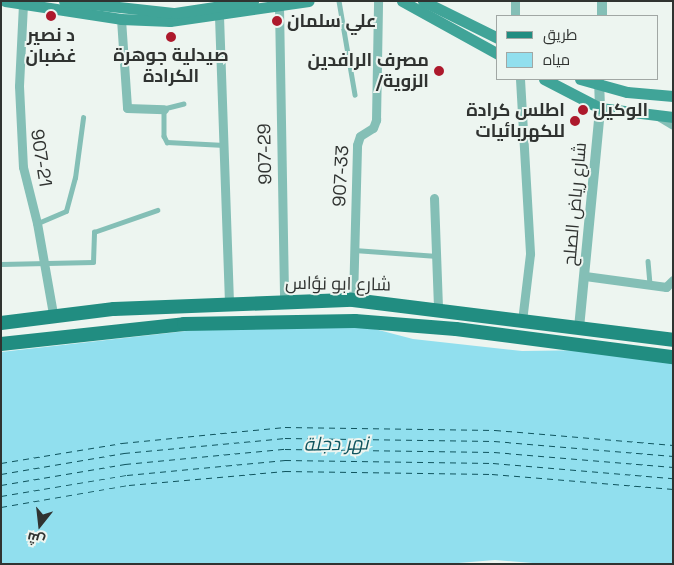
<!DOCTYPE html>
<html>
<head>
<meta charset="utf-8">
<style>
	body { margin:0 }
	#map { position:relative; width:674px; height:565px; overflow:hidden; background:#edf5f0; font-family:"Space Grotesk",Cairo,sans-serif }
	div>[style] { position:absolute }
	.water>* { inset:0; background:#91dfee }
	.ferry>* { height:1px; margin-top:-0.5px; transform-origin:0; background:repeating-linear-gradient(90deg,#0f545e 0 6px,transparent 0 11px) }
	.service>* { height:4.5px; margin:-2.25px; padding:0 2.25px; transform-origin:2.25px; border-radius:2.25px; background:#84bfb6 }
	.minor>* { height:9px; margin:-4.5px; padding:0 4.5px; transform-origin:4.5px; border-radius:4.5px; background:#84bfb6 }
	.tertiary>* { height:10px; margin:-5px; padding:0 5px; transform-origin:5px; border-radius:5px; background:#84bfb6 }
	.secondary>* { height:11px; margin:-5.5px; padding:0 5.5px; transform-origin:5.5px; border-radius:5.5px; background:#40a498 }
	.primary>* { height:14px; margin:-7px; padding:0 7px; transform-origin:7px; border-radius:7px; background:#218d81 }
	.dots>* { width:14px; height:14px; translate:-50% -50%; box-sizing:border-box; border:2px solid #edf5f0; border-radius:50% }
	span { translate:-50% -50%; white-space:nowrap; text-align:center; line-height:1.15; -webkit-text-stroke:4px #edf5f0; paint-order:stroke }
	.poi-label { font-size:18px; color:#303331; font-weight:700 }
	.left { translate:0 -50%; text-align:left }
	.right { translate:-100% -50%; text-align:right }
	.street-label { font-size:18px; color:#303331 }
	.water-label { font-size:19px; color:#0f545e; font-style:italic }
	.frame { position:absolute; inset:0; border:2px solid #303331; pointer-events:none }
	.legend { position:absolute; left:496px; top:15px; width:162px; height:65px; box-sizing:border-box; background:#edf5f0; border:1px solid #a1a7a4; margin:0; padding:6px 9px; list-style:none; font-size:15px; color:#303331 }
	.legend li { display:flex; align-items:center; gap:10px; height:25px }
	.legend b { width:25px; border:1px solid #a1a7a4 }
	.north { position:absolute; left:15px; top:500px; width:50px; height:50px; -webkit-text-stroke:4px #edf5f0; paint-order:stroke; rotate:196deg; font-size:14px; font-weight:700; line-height:20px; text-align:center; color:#303331 }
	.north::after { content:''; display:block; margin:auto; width:18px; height:22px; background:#303331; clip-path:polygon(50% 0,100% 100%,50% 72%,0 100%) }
</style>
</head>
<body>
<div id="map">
	<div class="water">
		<i style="clip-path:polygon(239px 325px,367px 327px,413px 339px,522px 351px,595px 350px,673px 362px,673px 564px,545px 564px,495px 560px,446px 564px,1px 564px,1px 352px)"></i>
	</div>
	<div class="ferry">
		<i style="left:1px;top:463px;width:123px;rotate:-9.4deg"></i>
		<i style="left:122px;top:443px;width:164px;rotate:-5.6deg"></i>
		<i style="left:285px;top:427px;width:210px;rotate:0.8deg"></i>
		<i style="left:495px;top:430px;width:179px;rotate:4.8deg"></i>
		<i style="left:1px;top:474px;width:125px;rotate:-9.7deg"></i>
		<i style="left:124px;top:453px;width:162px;rotate:-5.3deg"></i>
		<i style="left:285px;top:438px;width:209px;rotate:0.8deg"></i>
		<i style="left:494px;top:441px;width:180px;rotate:4.8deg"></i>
		<i style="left:1px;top:485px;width:126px;rotate:-9.6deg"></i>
		<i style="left:125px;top:464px;width:161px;rotate:-5.4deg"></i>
		<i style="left:285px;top:449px;width:209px;rotate:0.8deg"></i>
		<i style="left:494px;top:452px;width:180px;rotate:4.8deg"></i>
		<i style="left:1px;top:496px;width:128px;rotate:-9.5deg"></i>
		<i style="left:127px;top:475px;width:159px;rotate:-5.4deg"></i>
		<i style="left:285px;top:460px;width:208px;rotate:0.8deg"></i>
		<i style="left:493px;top:463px;width:181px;rotate:4.8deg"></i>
		<i style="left:1px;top:507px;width:130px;rotate:-9.8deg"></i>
		<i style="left:129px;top:485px;width:157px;rotate:-5.1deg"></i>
		<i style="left:285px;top:471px;width:207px;rotate:0.8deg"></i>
		<i style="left:492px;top:474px;width:182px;rotate:4.7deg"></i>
	</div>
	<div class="service">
		<i style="left:339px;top:1px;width:95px;rotate:80.3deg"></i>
		<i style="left:184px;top:104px;width:21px;rotate:166deg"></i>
		<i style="left:164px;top:109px;width:27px;rotate:90deg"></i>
		<i style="left:164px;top:136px;width:7px;rotate:63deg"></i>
		<i style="left:167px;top:142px;width:57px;rotate:3deg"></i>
		<i style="left:38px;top:223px;width:30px;rotate:-23deg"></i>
		<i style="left:66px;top:211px;width:34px;rotate:-75deg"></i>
		<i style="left:75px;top:178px;width:61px;rotate:-82.4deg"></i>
		<i style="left:354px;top:250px;width:83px;rotate:4.1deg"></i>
		<i style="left:648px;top:261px;width:23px;rotate:85deg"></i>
		<i style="left:1px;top:264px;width:92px;rotate:-1.2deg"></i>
		<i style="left:93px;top:262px;width:30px;rotate:-88deg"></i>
		<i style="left:94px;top:232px;width:67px;rotate:-19.2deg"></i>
	</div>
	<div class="minor">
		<i style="left:515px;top:1px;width:15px;rotate:90deg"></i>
		<i style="left:23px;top:4px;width:82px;rotate:92.8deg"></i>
		<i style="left:19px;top:86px;width:81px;rotate:87.2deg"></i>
		<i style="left:23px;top:167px;width:58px;rotate:76deg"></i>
		<i style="left:37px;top:223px;width:92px;rotate:80deg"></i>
		<i style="left:279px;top:7px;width:294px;rotate:89deg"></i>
		<i style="left:219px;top:16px;width:287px;rotate:88deg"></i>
		<i style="left:121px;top:19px;width:89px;rotate:86.1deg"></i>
		<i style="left:127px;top:108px;width:37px;rotate:2deg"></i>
		<i style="left:520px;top:79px;width:175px;rotate:86.7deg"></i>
		<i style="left:530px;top:254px;width:67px;rotate:96.8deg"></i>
		<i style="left:658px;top:116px;width:17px;rotate:31deg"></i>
		<i style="left:434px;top:198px;width:111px;rotate:87.9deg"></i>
		<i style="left:585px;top:276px;width:82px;rotate:7.7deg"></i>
		<i style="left:666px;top:287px;width:10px;rotate:-45deg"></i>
		<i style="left:353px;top:300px;width:155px;rotate:-88.5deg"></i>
		<i style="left:357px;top:145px;width:9px;rotate:-72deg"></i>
		<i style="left:360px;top:136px;width:15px;rotate:-32deg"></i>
		<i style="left:373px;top:128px;width:9px;rotate:-69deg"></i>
		<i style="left:376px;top:120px;width:119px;rotate:-89deg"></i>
	</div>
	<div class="tertiary">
		<i style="left:602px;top:16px;width:15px;rotate:-90deg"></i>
		<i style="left:579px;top:328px;width:221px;rotate:-84.5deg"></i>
		<i style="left:600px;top:108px;width:29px;rotate:-92deg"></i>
	</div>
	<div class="secondary">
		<i style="left:5px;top:1px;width:117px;rotate:8.8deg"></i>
		<i style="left:121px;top:19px;width:49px;rotate:2.3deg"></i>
		<i style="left:170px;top:21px;width:140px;rotate:-8.2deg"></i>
		<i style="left:64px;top:1px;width:112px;rotate:6.2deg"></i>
		<i style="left:175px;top:13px;width:79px;rotate:-8.7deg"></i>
		<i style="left:402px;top:1px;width:110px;rotate:28.9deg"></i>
		<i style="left:423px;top:1px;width:84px;rotate:26.3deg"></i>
		<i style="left:544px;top:79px;width:63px;rotate:27.4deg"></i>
		<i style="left:600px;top:108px;width:74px;rotate:7deg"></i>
		<i style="left:580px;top:79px;width:49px;rotate:15.5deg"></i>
		<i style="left:627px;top:92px;width:46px;rotate:5deg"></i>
	</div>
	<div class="primary">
		<i style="left:1px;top:323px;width:114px;rotate:-7.1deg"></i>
		<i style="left:114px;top:309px;width:239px;rotate:-2.2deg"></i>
		<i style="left:353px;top:300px;width:322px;rotate:7.1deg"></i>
		<i style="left:1px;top:344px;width:184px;rotate:-6.2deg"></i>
		<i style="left:184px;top:324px;width:171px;rotate:-1deg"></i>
		<i style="left:355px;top:321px;width:101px;rotate:4.5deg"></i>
		<i style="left:456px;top:329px;width:219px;rotate:7.4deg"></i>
	</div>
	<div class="dots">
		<i style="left:51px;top:16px;background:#ad192c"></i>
		<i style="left:277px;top:21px;background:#ad192c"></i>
		<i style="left:171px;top:37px;background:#ad192c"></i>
		<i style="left:439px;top:71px;background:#ad192c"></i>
		<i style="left:583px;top:110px;background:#ad192c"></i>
		<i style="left:575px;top:121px;background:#ad192c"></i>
	</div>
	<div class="poi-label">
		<span class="left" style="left:287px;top:21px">علي سلمان</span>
		<span style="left:51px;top:46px">د نصير<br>غضبان</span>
		<span style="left:171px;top:66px">صيدلية جوهرة<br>الكرادة</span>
		<span class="right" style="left:429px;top:71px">مصرف الرافدين<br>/الزوية</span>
		<span class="left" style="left:593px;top:110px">الوكيل</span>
		<span class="right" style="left:565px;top:121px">اطلس كرادة<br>للكهربائيات</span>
	</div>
	<div class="street-label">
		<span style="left:265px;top:154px;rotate:-91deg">907-29</span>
		<span style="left:41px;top:158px;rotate:81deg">907-21</span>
		<span style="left:341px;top:176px;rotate:-87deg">907-33</span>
		<span style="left:575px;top:204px;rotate:-85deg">شارع رياض الصلح</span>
		<span style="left:338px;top:284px;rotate:1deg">شارع ابو نؤاس</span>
	</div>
	<div class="water-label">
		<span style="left:336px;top:444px;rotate:-1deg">نهر دجلة</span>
	</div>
	<div class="frame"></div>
	<ul class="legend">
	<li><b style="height:6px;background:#218d81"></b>طريق</li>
	<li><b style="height:14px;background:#91dfee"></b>مياه</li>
	</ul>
	<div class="north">ش</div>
</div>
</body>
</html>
